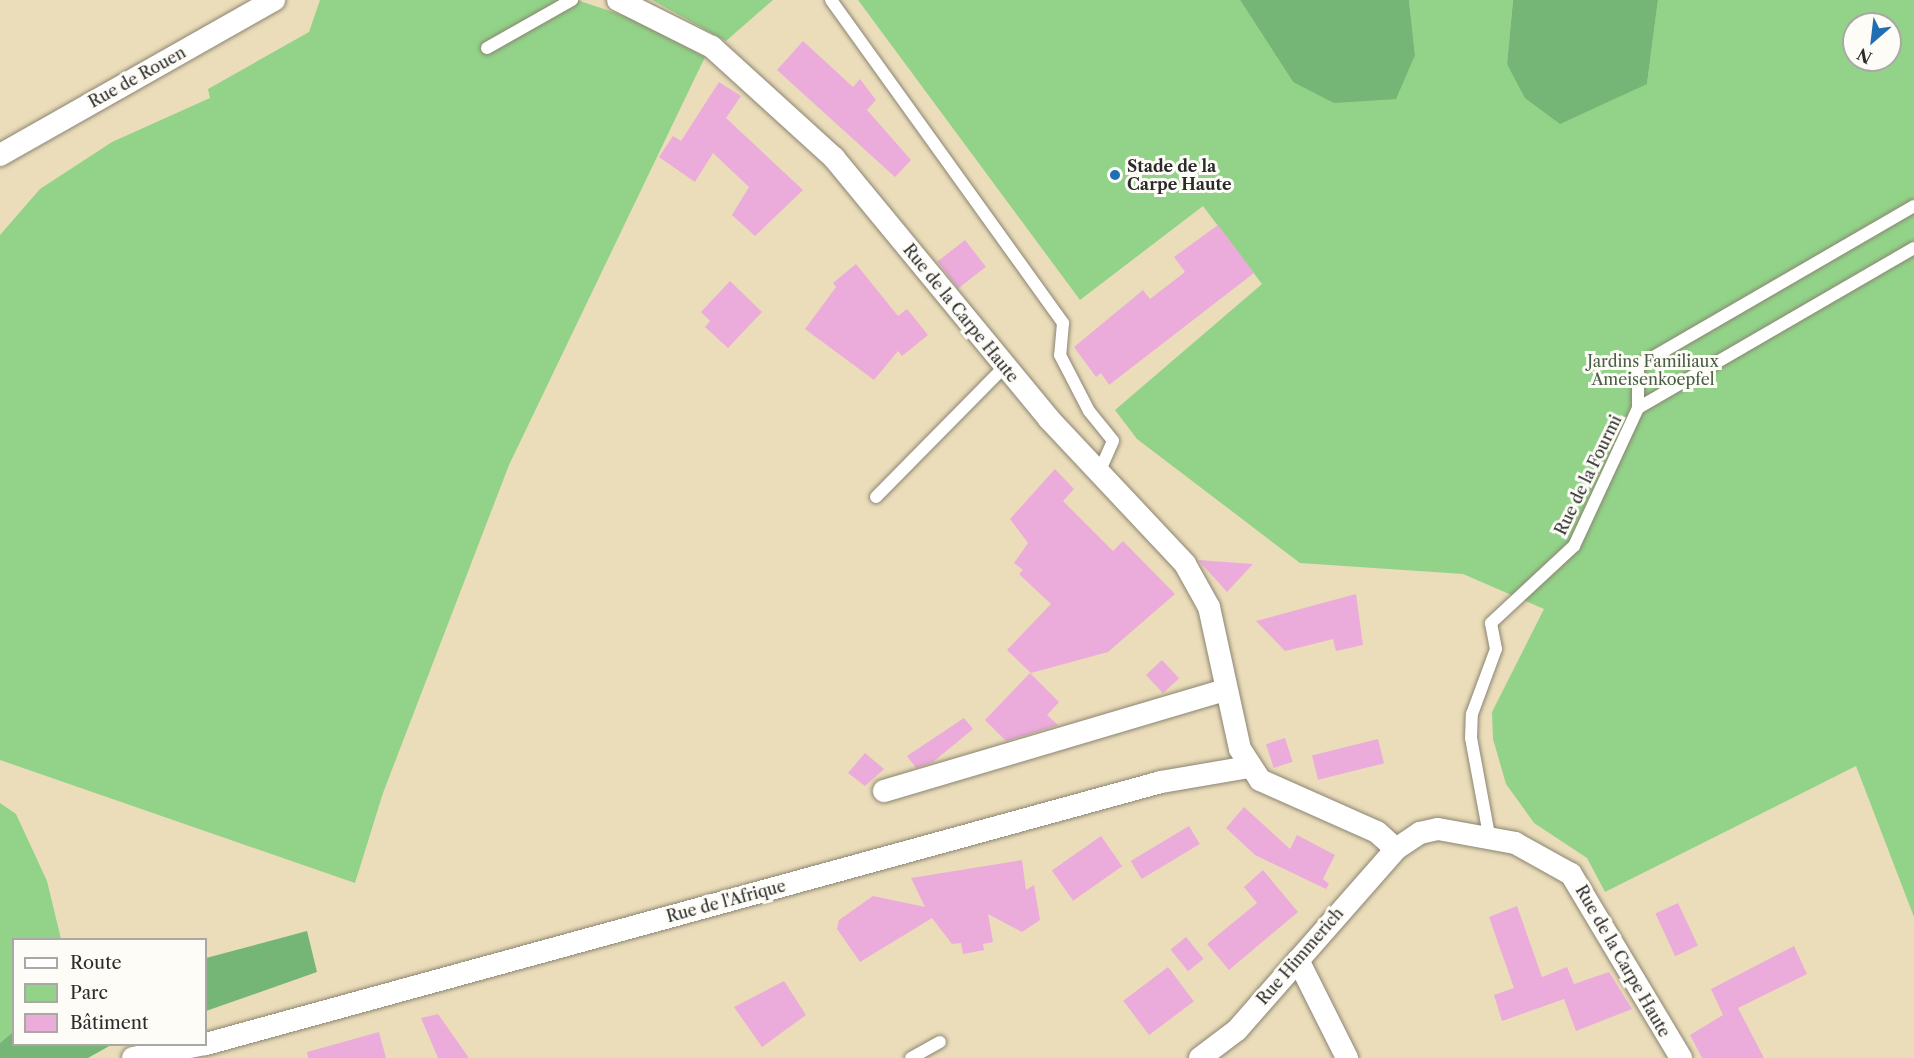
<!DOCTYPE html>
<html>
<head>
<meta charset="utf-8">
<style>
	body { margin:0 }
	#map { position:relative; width:1914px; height:1058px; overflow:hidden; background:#ebddba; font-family:"Libre Caslon Text",serif }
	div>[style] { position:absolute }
	.green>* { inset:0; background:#92d389 }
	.forest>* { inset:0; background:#75b575 }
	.building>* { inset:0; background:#ebacdb; transform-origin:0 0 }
	.roads { filter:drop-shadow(0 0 2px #8b8472) drop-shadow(0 0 2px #8b8472) }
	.service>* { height:12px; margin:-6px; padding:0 6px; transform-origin:6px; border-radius:6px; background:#fff }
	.minor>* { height:22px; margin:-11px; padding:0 11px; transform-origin:11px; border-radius:11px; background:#fff }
	.dots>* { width:16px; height:16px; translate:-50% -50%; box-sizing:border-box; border:3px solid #fdfcf7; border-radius:50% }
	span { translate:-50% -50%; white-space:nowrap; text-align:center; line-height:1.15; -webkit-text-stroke:6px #fdfcf7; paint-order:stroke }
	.street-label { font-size:16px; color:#2b2b2b }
	.poi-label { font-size:16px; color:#2b2b2b; font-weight:700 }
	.left { translate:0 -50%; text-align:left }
	.park-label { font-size:16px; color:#4a5d47 }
	.legend { position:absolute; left:12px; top:938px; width:195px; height:108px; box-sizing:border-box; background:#fdfcf7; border:2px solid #a9a8a5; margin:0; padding:8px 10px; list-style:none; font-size:18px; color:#2b2b2b }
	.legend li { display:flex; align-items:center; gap:12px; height:30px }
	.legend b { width:30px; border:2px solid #a9a8a5 }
	.north { position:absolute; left:1842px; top:12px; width:60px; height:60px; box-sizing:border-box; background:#fdfcf7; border:2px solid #a9a8a5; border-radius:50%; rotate:208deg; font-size:16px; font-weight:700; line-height:24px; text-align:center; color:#2b2b2b }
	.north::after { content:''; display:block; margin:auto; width:21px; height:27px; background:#1f6fb2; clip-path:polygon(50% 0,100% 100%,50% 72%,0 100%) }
</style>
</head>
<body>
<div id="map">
	<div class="green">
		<i style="clip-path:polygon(320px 0,577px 0,628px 17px,705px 57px,509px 465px,383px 793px,355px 883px,0 760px,0 235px,40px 189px,112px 142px,210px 98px,208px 89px,309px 32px)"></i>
		<i style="clip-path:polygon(652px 0,773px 0,726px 41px)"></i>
		<i style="clip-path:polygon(evenodd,858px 0,1240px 0,1293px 82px,1415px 55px,1409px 0,1513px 0,1507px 65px,1647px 84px,1658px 0,1914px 0,1914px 917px,1856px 766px,1605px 892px,1587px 858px,1534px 823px,1506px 784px,1493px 739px,1492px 712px,1544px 609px,1463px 574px,1300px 563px,1137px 439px,1115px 410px,1262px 284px,1203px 206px,1080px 300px,858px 0,1854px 24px,1890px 24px,1890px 60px,1854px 60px,1854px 24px)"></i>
		<i style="clip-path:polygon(0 803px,16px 814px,47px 881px,61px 939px,14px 940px,13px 1032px,0 1043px)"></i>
	</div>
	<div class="forest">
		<i style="clip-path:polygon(1240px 0,1409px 0,1415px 55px,1396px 99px,1334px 103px,1293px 82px)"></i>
		<i style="clip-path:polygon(1513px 0,1658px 0,1647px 84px,1560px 124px,1525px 98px,1507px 64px)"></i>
		<i style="clip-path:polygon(307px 931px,317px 972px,206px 1011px,206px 958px)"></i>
		<i style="clip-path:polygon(13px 1032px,14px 1044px,111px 1045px,88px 1058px,0 1058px,0 1043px)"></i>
	</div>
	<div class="building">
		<i style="clip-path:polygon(803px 41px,853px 87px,860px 79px,876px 100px,867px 110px,911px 160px,895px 177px,777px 70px)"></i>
		<i style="clip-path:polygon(719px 82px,741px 96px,726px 118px,803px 190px,755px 236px,732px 215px,749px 187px,713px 153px,695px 182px,659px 157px,673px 136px,681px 141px)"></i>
		<i style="clip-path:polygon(1218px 225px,1254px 273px,1109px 385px,1101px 373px,1096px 377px,1074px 347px,1143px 290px,1150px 299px,1185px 272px,1174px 257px)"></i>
		<i style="left:965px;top:240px;width:34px;height:35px;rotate:52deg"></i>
		<i style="clip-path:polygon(856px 264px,898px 316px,907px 309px,928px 335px,902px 356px,898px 351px,874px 380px,805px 329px,836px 287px,833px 283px)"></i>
		<i style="clip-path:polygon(730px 281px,762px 312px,728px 348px,705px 327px,710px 321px,701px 312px)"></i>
		<i style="clip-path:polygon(1055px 469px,1074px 489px,1063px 501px,1113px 551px,1123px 541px,1175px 594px,1108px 652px,1031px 673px,1007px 650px,1051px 604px,1019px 574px,1023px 570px,1014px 563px,1028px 543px,1010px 519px)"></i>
		<i style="clip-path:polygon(1198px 560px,1253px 564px,1227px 592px)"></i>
		<i style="clip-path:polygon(1356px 594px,1363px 645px,1336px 651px,1333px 639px,1285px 651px,1256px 621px)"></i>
		<i style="left:1162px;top:660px;width:25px;height:22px;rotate:47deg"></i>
		<i style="clip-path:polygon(1030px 673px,1059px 702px,1047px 715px,1058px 725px,1006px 741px,985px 720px)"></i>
		<i style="clip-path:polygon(964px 718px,973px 729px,933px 762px,916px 768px,907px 756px)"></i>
		<i style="left:1285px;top:738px;width:25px;height:20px;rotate:72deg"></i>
		<i style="left:1378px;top:739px;width:25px;height:68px;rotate:76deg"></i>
		<i style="clip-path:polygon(865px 753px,884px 769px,865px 786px,848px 773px)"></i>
		<i style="clip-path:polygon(1244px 807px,1290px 849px,1297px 835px,1335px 855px,1323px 879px,1329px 884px,1326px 889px,1255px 855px,1226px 828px)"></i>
		<i style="left:1189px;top:826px;width:21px;height:68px;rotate:59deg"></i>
		<i style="left:1101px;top:836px;width:37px;height:60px;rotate:55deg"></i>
		<i style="clip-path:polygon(1022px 860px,1026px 890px,1034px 885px,1040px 920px,1022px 932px,988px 914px,993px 942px,983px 944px,984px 950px,963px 954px,961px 943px,952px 944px,932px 918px,860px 962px,837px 929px,839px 920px,873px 896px,925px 907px,911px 878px)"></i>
		<i style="clip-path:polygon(1263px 870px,1298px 912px,1229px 970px,1207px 944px,1257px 903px,1244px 887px)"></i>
		<i style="left:1678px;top:903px;width:47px;height:25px;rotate:65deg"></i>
		<i style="clip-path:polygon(1517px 906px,1542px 977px,1567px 967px,1574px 984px,1609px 972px,1632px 1009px,1576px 1031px,1564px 999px,1502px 1021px,1494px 995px,1514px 988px,1489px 917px)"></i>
		<i style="left:1186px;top:937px;width:28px;height:20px;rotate:51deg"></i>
		<i style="clip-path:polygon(1794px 946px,1807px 974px,1738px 1008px,1764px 1058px,1702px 1058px,1690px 1035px,1723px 1015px,1711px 989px)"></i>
		<i style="left:1168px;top:967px;width:43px;height:56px;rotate:53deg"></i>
		<i style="clip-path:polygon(784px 981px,806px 1015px,762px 1047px,734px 1007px)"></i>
		<i style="clip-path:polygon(438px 1014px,469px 1058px,438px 1058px,421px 1018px)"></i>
		<i style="clip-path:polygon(379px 1032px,386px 1058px,308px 1058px,307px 1052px)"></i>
	</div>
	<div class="roads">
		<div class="service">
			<i style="left:831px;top:0;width:398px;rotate:54.3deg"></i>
			<i style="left:1063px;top:323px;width:32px;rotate:95deg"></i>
			<i style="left:1060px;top:355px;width:63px;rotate:62.6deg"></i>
			<i style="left:1089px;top:411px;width:38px;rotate:51deg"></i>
			<i style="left:1113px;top:441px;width:35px;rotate:114deg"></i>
			<i style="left:487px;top:48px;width:98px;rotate:-29.5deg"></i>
			<i style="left:1638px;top:408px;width:42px;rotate:-90deg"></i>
			<i style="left:1638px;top:366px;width:319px;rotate:-30.1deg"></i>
			<i style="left:876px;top:497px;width:184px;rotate:-45.4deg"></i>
			<i style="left:1489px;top:835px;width:99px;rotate:-100.5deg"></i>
			<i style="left:1471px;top:738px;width:24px;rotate:-88deg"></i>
			<i style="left:1472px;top:714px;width:69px;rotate:-69.7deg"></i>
			<i style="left:1496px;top:649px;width:26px;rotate:-101deg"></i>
			<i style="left:1491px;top:623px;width:113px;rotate:-42.9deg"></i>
			<i style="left:1574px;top:546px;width:152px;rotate:-65.1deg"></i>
			<i style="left:1638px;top:408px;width:319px;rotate:-30.1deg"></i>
			<i style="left:911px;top:1058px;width:33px;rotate:-29deg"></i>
		</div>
		<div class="minor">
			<i style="left:618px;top:0;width:105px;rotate:26.6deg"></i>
			<i style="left:712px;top:47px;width:165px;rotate:42.3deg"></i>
			<i style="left:834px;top:158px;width:338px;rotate:50.5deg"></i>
			<i style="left:1049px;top:419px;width:199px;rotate:46.8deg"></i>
			<i style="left:1185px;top:564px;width:49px;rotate:60.8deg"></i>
			<i style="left:1209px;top:607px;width:145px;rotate:77.7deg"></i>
			<i style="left:1240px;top:749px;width:37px;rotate:57deg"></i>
			<i style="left:1260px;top:780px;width:128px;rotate:24deg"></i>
			<i style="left:1377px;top:832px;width:25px;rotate:42deg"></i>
			<i style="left:0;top:155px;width:315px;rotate:-29.5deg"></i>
			<i style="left:884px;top:791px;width:356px;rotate:-16.5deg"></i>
			<i style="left:1298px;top:960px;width:110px;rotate:63.4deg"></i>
			<i style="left:206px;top:1044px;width:990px;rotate:-15.34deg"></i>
			<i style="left:1161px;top:782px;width:89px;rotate:-9.7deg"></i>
			<i style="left:133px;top:1058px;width:73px;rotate:-11deg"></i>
			<i style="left:1200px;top:1058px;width:46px;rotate:-37.1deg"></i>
			<i style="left:1237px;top:1030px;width:241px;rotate:-48.7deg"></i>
			<i style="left:1396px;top:849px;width:29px;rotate:-34deg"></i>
			<i style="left:1420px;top:833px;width:18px;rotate:-13deg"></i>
			<i style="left:1438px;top:829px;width:78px;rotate:10.3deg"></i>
			<i style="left:1515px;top:843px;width:64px;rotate:29deg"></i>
			<i style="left:1571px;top:874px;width:214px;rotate:59.1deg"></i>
		</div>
	</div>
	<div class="dots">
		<i style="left:1115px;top:175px;background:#1f6fb2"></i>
	</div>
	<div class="street-label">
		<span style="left:137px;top:77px;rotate:-29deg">Rue de Rouen</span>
		<span style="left:961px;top:313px;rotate:51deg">Rue de la Carpe Haute</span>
		<span style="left:1588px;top:475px;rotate:-64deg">Rue de la Fourmi</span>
		<span style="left:726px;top:901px;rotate:-15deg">Rue de l'Afrique</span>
		<span style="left:1300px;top:956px;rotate:-49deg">Rue Himmerich</span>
		<span style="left:1623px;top:961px;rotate:60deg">Rue de la Carpe Haute</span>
	</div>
	<div class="poi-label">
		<span class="left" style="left:1127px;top:175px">Stade de la<br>Carpe Haute</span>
	</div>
	<div class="park-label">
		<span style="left:1653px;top:370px">Jardins Familiaux<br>Ameisenkoepfel</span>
	</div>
	<ul class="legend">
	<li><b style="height:8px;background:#fff"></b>Route</li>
	<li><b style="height:16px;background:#92d389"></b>Parc</li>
	<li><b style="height:16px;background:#ebacdb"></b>Bâtiment</li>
	</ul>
	<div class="north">N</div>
</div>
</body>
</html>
